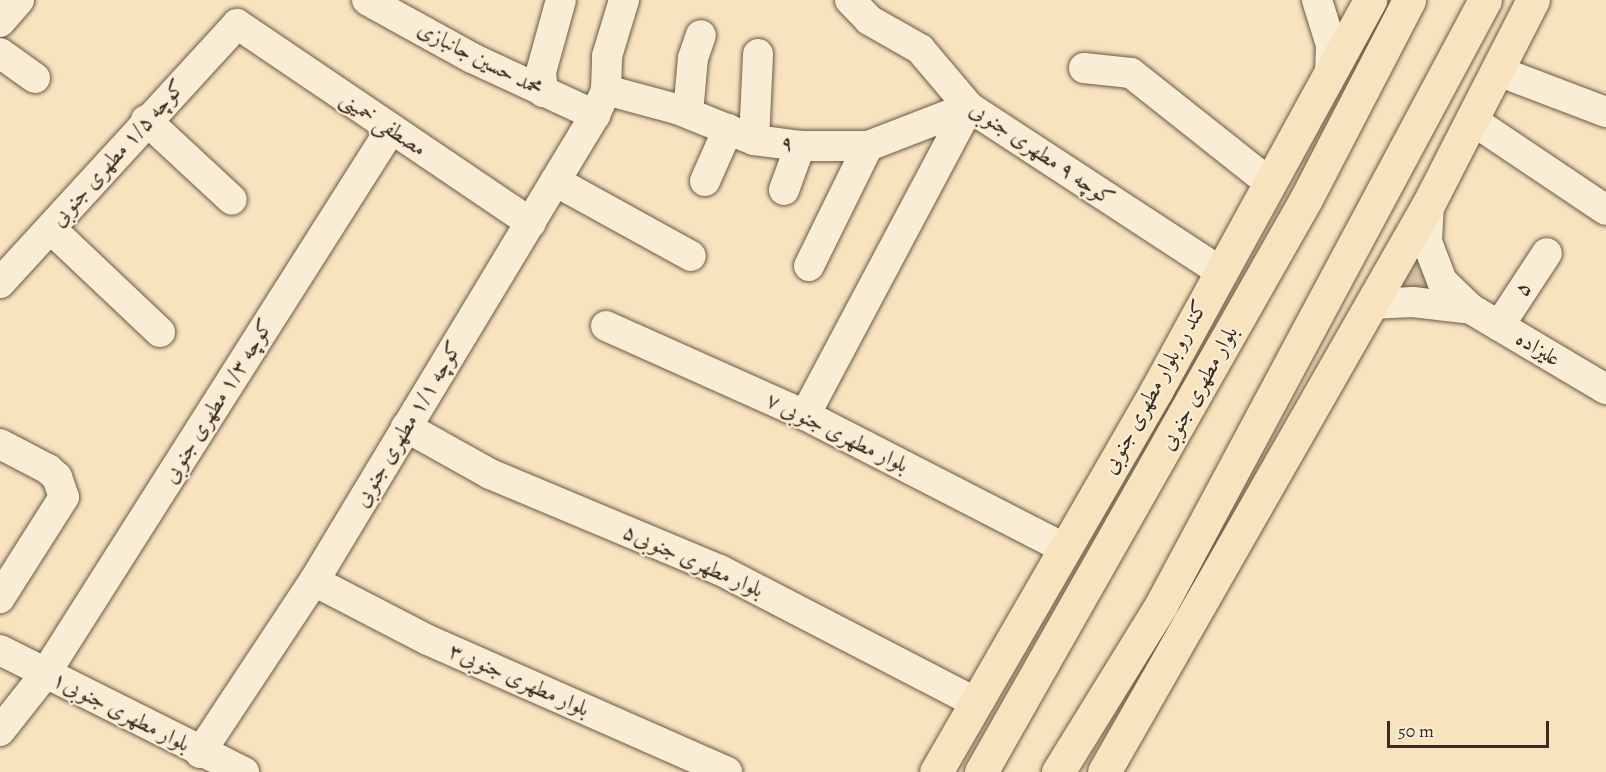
<!DOCTYPE html>
<html>
<head>
<meta charset="utf-8">
<style>
	body { margin:0 }
	#map { position:relative; width:1606px; height:772px; overflow:hidden; background:#f8e3bf; font-family:Alegreya,Amiri,serif }
	div>[style] { position:absolute }
	.green>* { inset:0; background:#d8c4a4 }
	.roads { filter:drop-shadow(0 0 2px #6a5947) drop-shadow(0 0 2px #6a5947) }
	.minor>* { height:30px; margin:-15px; padding:0 15px; transform-origin:15px; border-radius:15px; background:#faedd5 }
	.major>* { height:33px; margin:-16.5px; padding:0 16.5px; transform-origin:16.5px; border-radius:16.5px; background:#f8e3bf }
	span { translate:-50% -50%; white-space:nowrap; text-align:center; line-height:1.15; -webkit-text-stroke:4.5px #faedd5; paint-order:stroke }
	.street-label { font-size:22px; color:#3a2b1f }
	.scale { position:absolute; left:1387px; top:721px; width:162px; height:27px; box-sizing:border-box; border:3px solid #3a2b1f; border-top:0; padding-left:8px; font-size:18px; line-height:21px; white-space:nowrap; color:#3a2b1f; -webkit-text-stroke:4px #faedd5; paint-order:stroke }
</style>
</head>
<body>
<div id="map">
	<div class="green">
		<i style="clip-path:polygon(1416px 242px,1439px 294px,1383px 295px)"></i>
	</div>
	<div class="roads">
		<div class="minor">
			<i style="left:367px;top:0;width:120px;rotate:28.9deg"></i>
			<i style="left:472px;top:58px;width:136px;rotate:24.9deg"></i>
			<i style="left:850px;top:0;width:28px;rotate:46deg"></i>
			<i style="left:869px;top:20px;width:59px;rotate:29.6deg"></i>
			<i style="left:920px;top:49px;width:76px;rotate:49.8deg"></i>
			<i style="left:969px;top:107px;width:300px;rotate:33.2deg"></i>
			<i style="left:1317px;top:0;width:47px;rotate:72.7deg"></i>
			<i style="left:1331px;top:45px;width:27px;rotate:92deg"></i>
			<i style="left:0;top:22px;width:29px;rotate:-49deg"></i>
			<i style="left:0;top:53px;width:43px;rotate:35.5deg"></i>
			<i style="left:1084px;top:68px;width:47px;rotate:6.1deg"></i>
			<i style="left:1131px;top:73px;width:177px;rotate:38.4deg"></i>
			<i style="left:1498px;top:71px;width:116px;rotate:20.8deg"></i>
			<i style="left:606px;top:90px;width:73px;rotate:15deg"></i>
			<i style="left:677px;top:109px;width:83px;rotate:21.9deg"></i>
			<i style="left:754px;top:140px;width:46px;rotate:7.4deg"></i>
			<i style="left:800px;top:146px;width:68px"></i>
			<i style="left:868px;top:146px;width:108px;rotate:-21.1deg"></i>
			<i style="left:543px;top:92px;width:20px;rotate:-96deg"></i>
			<i style="left:541px;top:72px;width:75px;rotate:-74.5deg"></i>
			<i style="left:688px;top:113px;width:55px;rotate:-84.8deg"></i>
			<i style="left:693px;top:58px;width:24px;rotate:-71deg"></i>
			<i style="left:146px;top:120px;width:117px;rotate:42.9deg"></i>
			<i style="left:1472px;top:120px;width:161px;rotate:33.9deg"></i>
			<i style="left:754px;top:140px;width:86px;rotate:-87.3deg"></i>
			<i style="left:555px;top:181px;width:155px;rotate:28.9deg"></i>
			<i style="left:705px;top:181px;width:57px;rotate:-66.1deg"></i>
			<i style="left:784px;top:190px;width:47px;rotate:-70deg"></i>
			<i style="left:1429px;top:203px;width:39px;rotate:93deg"></i>
			<i style="left:1427px;top:242px;width:42px;rotate:69deg"></i>
			<i style="left:1442px;top:281px;width:40px;rotate:44deg"></i>
			<i style="left:1471px;top:309px;width:157px;rotate:30.7deg"></i>
			<i style="left:51px;top:229px;width:150px;rotate:43.4deg"></i>
			<i style="left:809px;top:266px;width:134px;rotate:-63.8deg"></i>
			<i style="left:0;top:283px;width:351px;rotate:-47.5deg"></i>
			<i style="left:237px;top:24px;width:355px;rotate:34.1deg"></i>
			<i style="left:1371px;top:304px;width:42px;rotate:-2.7deg"></i>
			<i style="left:1413px;top:302px;width:58px;rotate:6.9deg"></i>
			<i style="left:606px;top:326px;width:218px;rotate:24.1deg"></i>
			<i style="left:805px;top:415px;width:291px;rotate:27.2deg"></i>
			<i style="left:1499px;top:326px;width:87px;rotate:-56.7deg"></i>
			<i style="left:805px;top:415px;width:349px;rotate:-62deg"></i>
			<i style="left:406px;top:427px;width:96px;rotate:29.2deg"></i>
			<i style="left:490px;top:474px;width:249px;rotate:22.7deg"></i>
			<i style="left:720px;top:570px;width:289px;rotate:27.4deg"></i>
			<i style="left:0;top:444px;width:54px;rotate:27.5deg"></i>
			<i style="left:48px;top:469px;width:12px;rotate:42deg"></i>
			<i style="left:57px;top:477px;width:21px;rotate:71deg"></i>
			<i style="left:64px;top:497px;width:120px;rotate:122.4deg"></i>
			<i style="left:314px;top:581px;width:128px;rotate:27.4deg"></i>
			<i style="left:428px;top:640px;width:327px;rotate:23.8deg"></i>
			<i style="left:0;top:650px;width:273px;rotate:26.6deg"></i>
			<i style="left:0;top:731px;width:73px;rotate:-51.7deg"></i>
			<i style="left:45px;top:674px;width:646px;rotate:-57.59deg"></i>
			<i style="left:200px;top:753px;width:206px;rotate:-56.5deg"></i>
			<i style="left:314px;top:581px;width:544px;rotate:-58.91deg"></i>
			<i style="left:595px;top:115px;width:27px;rotate:-66deg"></i>
			<i style="left:606px;top:90px;width:34px;rotate:-88deg"></i>
			<i style="left:607px;top:56px;width:59px;rotate:-73.1deg"></i>
		</div>
		<div class="major">
			<i style="left:936px;top:772px;width:440px;rotate:-60deg"></i>
			<i style="left:1156px;top:391px;width:446px;rotate:-61.3deg"></i>
			<i style="left:981px;top:772px;width:659px;rotate:-60.44deg"></i>
			<i style="left:1306px;top:199px;width:224px;rotate:-62.6deg"></i>
			<i style="left:1058px;top:772px;width:196px;rotate:-58.3deg"></i>
			<i style="left:1161px;top:605px;width:686px;rotate:-61.83deg"></i>
			<i style="left:1104px;top:772px;width:655px;rotate:-60.27deg"></i>
			<i style="left:1429px;top:203px;width:228px;rotate:-62.9deg"></i>
		</div>
	</div>
	<div class="street-label">
		<span style="left:480px;top:59px;rotate:27deg">محمد حسین جانبازی</span>
		<span style="left:383px;top:124px;rotate:34deg">مصطفی خمینی</span>
		<span style="left:787px;top:144px;rotate:7deg">۹</span>
		<span style="left:118px;top:153px;rotate:-48deg">کوچه ۱/۵ مطهری جنوبی</span>
		<span style="left:1042px;top:154px;rotate:34deg">کوچه ۹ مطهری جنوبی</span>
		<span style="left:1523px;top:289px;rotate:-57deg">۵</span>
		<span style="left:1538px;top:349px;rotate:31deg">علیزاده</span>
		<span style="left:1155px;top:387px;rotate:-61deg">کند رو بلوار مطهری جنوبی</span>
		<span style="left:1199px;top:388px;rotate:-61deg">بلوار مطهری جنوبی</span>
		<span style="left:218px;top:401px;rotate:-58deg">کوچه ۱/۳ مطهری جنوبی</span>
		<span style="left:408px;top:424px;rotate:-59deg">کوچه ۱/۱ مطهری جنوبی</span>
		<span style="left:837px;top:433px;rotate:26deg">۷ بلوار مطهری جنوبی</span>
		<span style="left:693px;top:561px;rotate:24deg">۵بلوار مطهری جنوبی</span>
		<span style="left:519px;top:680px;rotate:24deg">بلوار مطهری جنوبی۳</span>
		<span style="left:121px;top:712px;rotate:27deg">۱بلوار مطهری جنوبی</span>
	</div>
	<div class="scale">50 m</div>
</div>
</body>
</html>
